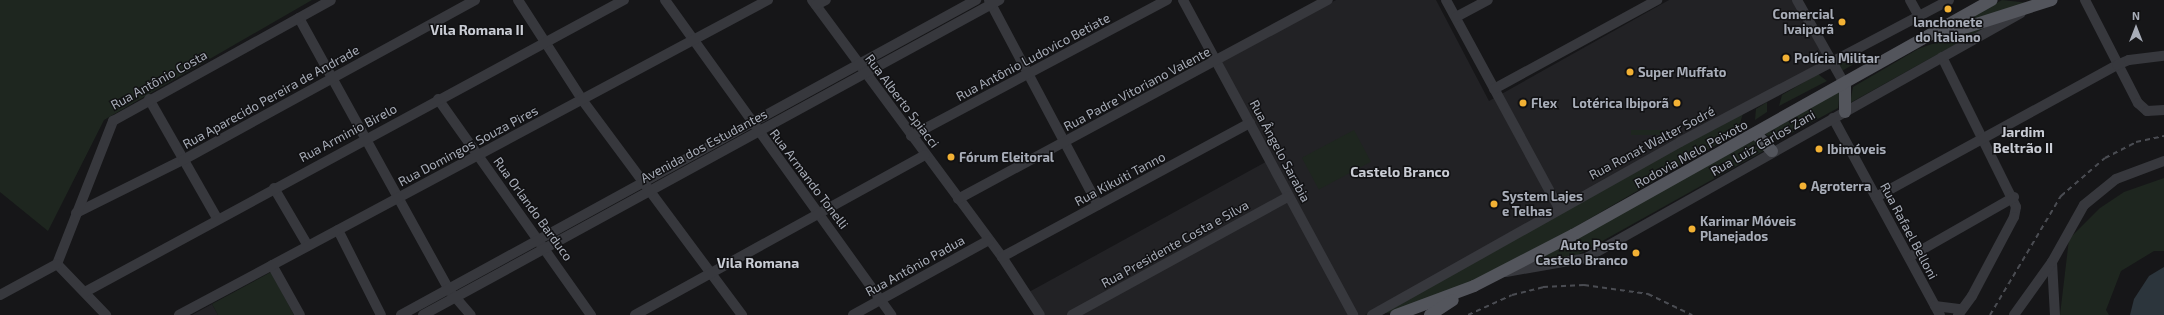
<!DOCTYPE html>
<html>
<head>
<meta charset="utf-8">
<style>
	body { margin:0 }
	#map { position:relative; width:2164px; height:315px; overflow:hidden; background:#161618; font-family:"Exo 2",sans-serif }
	div>[style] { position:absolute }
	.built>* { inset:0; background:#222225 }
	.green>* { inset:0; background:#1e261f; transform-origin:0 0 }
	.water>* { inset:0; background:#2c353c }
	.minor>* { height:10px; margin:-5px; padding:0 5px; transform-origin:5px; border-radius:5px; background:#37383d }
	.major>* { height:12px; margin:-6px; padding:0 6px; transform-origin:6px; border-radius:6px; background:#53555c }
	.rail>* { height:2px; margin-top:-1px; transform-origin:0; background:repeating-linear-gradient(90deg,#4a4c52 0 5px,transparent 0 9px) }
	.dots>* { width:11px; height:11px; translate:-50% -50%; box-sizing:border-box; border:2px solid #111113; border-radius:50% }
	span { translate:-50% -50%; white-space:nowrap; text-align:center; line-height:1.15; -webkit-text-stroke:3px #111113; paint-order:stroke }
	.poi-label { font-size:13px; color:#a8adb8; font-weight:700 }
	.right { translate:-100% -50%; text-align:right }
	.left { translate:0 -50%; text-align:left }
	.street-label { font-size:13px; color:#a8adb8 }
	.neighbourhood-label { font-size:14px; color:#c9ccd4; font-weight:700 }
	.north { position:absolute; left:2116px; top:8px; width:40px; height:40px; -webkit-text-stroke:3px #111113; paint-order:stroke; rotate:0deg; font-size:11px; font-weight:700; line-height:16px; text-align:center; color:#a8adb8 }
	.north::after { content:''; display:block; margin:auto; width:14px; height:18px; background:#a8adb8; clip-path:polygon(50% 0,100% 100%,50% 72%,0 100%) }
</style>
</head>
<body>
<div id="map">
	<div class="built">
		<i style="clip-path:polygon(1336px 0,1436px 0,1489px 101px,1669px 0,1793px 0,1828px 61px,1365px 315px,1045px 315px,1029px 292px,1273px 158px,1221px 62px)"></i>
		<i style="clip-path:polygon(212px 304px,218px 315px,192px 315px)"></i>
	</div>
	<div class="green">
		<i style="clip-path:polygon(0 0,312px 0,104px 120px,48px 231px,0 192px)"></i>
		<i style="clip-path:polygon(2002px 0,2029px 3px,1954px 27px)"></i>
		<i style="clip-path:polygon(2001px 19px,1850px 103px,1853px 87px,1918px 49px)"></i>
		<i style="left:1857px;top:53px;width:8px;height:22px;rotate:60deg"></i>
		<i style="clip-path:polygon(1818px 74px,1827px 81px,1779px 106px,1782px 95px)"></i>
		<i style="clip-path:polygon(1840px 91px,1838px 108px,1777px 141px,1765px 134px)"></i>
		<i style="clip-path:polygon(1767px 102px,1767px 112px,1755px 120px,1756px 109px)"></i>
		<i style="clip-path:polygon(1704px 112px,1706px 117px,1686px 128px,1682px 125px)"></i>
		<i style="clip-path:polygon(1743px 113px,1738px 131px,1728px 138px,1474px 286px,1407px 311px,1365px 315px)"></i>
		<i style="left:1354px;top:130px;width:36px;height:59px;rotate:62deg"></i>
		<i style="left:1674px;top:130px;width:5px;height:43px;rotate:90deg"></i>
		<i style="clip-path:polygon(1755px 140px,1767px 149px,1572px 258px,1514px 267px)"></i>
		<i style="clip-path:polygon(2164px 178px,2164px 251px,2154px 251px,2121px 271px,2106px 310px,2109px 315px,2060px 315px,2069px 239px,2100px 208px,2124px 192px)"></i>
		<i style="clip-path:polygon(271px 272px,294px 315px,218px 315px,212px 304px)"></i>
	</div>
	<div class="water">
		<i style="clip-path:polygon(2164px 267px,2164px 315px,2130px 315px,2134px 299px,2149px 276px)"></i>
	</div>
	<div class="minor">
		<i style="left:518px;top:0;width:120px;rotate:57.2deg"></i>
		<i style="left:583px;top:101px;width:267px;rotate:53.4deg"></i>
		<i style="left:665px;top:0;width:388px;rotate:54.3deg"></i>
		<i style="left:812px;top:0;width:320px;rotate:53.5deg"></i>
		<i style="left:1002px;top:257px;width:69px;rotate:56.8deg"></i>
		<i style="left:989px;top:0;width:232px;rotate:62deg"></i>
		<i style="left:1183px;top:0;width:358px;rotate:61.6deg"></i>
		<i style="left:1446px;top:0;width:237px;rotate:61.5deg"></i>
		<i style="left:1797px;top:0;width:98px;rotate:60.5deg"></i>
		<i style="left:1910px;top:0;width:18px;rotate:61deg"></i>
		<i style="left:2085px;top:0;width:116px;rotate:62.8deg"></i>
		<i style="left:2138px;top:103px;width:12px;rotate:42deg"></i>
		<i style="left:2147px;top:111px;width:17px;rotate:-3deg"></i>
		<i style="left:816px;top:5px;width:11px;rotate:-27deg"></i>
		<i style="left:1456px;top:17px;width:36px;rotate:-28deg"></i>
		<i style="left:299px;top:18px;width:311px;rotate:61.1deg"></i>
		<i style="left:449px;top:290px;width:33px;rotate:49deg"></i>
		<i style="left:1942px;top:57px;width:167px;rotate:63.7deg"></i>
		<i style="left:2016px;top:207px;width:10px;rotate:101deg"></i>
		<i style="left:2014px;top:217px;width:89px;rotate:118deg"></i>
		<i style="left:1972px;top:296px;width:24px;rotate:126deg"></i>
		<i style="left:1494px;top:89px;width:186px;rotate:-28.6deg"></i>
		<i style="left:149px;top:99px;width:137px;rotate:60.3deg"></i>
		<i style="left:438px;top:99px;width:265px;rotate:54.7deg"></i>
		<i style="left:1833px;top:118px;width:224px;rotate:61.5deg"></i>
		<i style="left:911px;top:136px;width:290px;rotate:-28deg"></i>
		<i style="left:274px;top:188px;width:67px;rotate:59.6deg"></i>
		<i style="left:1876px;top:197px;width:275px;rotate:-28.7deg"></i>
		<i style="left:2117px;top:65px;width:13px;rotate:-23deg"></i>
		<i style="left:2129px;top:60px;width:35px;rotate:-7deg"></i>
		<i style="left:958px;top:199px;width:420px;rotate:-28.3deg"></i>
		<i style="left:76px;top:213px;width:119px;rotate:-26.4deg"></i>
		<i style="left:183px;top:160px;width:333px;rotate:-28.7deg"></i>
		<i style="left:338px;top:230px;width:95px;rotate:63.2deg"></i>
		<i style="left:1002px;top:257px;width:282px;rotate:-28.4deg"></i>
		<i style="left:1909px;top:257px;width:121px;rotate:-29.7deg"></i>
		<i style="left:2052px;top:262px;width:53px;rotate:86.8deg"></i>
		<i style="left:57px;top:264px;width:154px;rotate:-68.6deg"></i>
		<i style="left:113px;top:121px;width:249px;rotate:-29deg"></i>
		<i style="left:57px;top:264px;width:71px;rotate:46.1deg"></i>
		<i style="left:272px;top:265px;width:57px;rotate:60.8deg"></i>
		<i style="left:1506px;top:272px;width:81px;rotate:-9.9deg"></i>
		<i style="left:1586px;top:258px;width:499px;rotate:-29.4deg"></i>
		<i style="left:85px;top:292px;width:613px;rotate:-28.45deg"></i>
		<i style="left:0;top:295px;width:65px;rotate:-28.5deg"></i>
		<i style="left:1935px;top:306px;width:26px;rotate:7deg"></i>
		<i style="left:179px;top:315px;width:668px;rotate:-28.14deg"></i>
		<i style="left:401px;top:315px;width:656px;rotate:-28.72deg"></i>
		<i style="left:423px;top:315px;width:657px;rotate:-28.67deg"></i>
		<i style="left:635px;top:315px;width:331px;rotate:-28.9deg"></i>
		<i style="left:853px;top:315px;width:155px;rotate:-28.9deg"></i>
		<i style="left:1072px;top:315px;width:247px;rotate:-28.7deg"></i>
		<i style="left:1372px;top:315px;width:353px;rotate:-29.3deg"></i>
		<i style="left:1680px;top:142px;width:304px;rotate:-27.8deg"></i>
		<i style="left:2014px;top:315px;width:65px;rotate:-54.4deg"></i>
		<i style="left:2052px;top:262px;width:65px;rotate:-60.7deg"></i>
		<i style="left:2084px;top:205px;width:41px;rotate:-39.1deg"></i>
		<i style="left:2116px;top:179px;width:51px;rotate:-20.6deg"></i>
	</div>
	<div class="major">
		<i style="left:1942px;top:35px;width:115px;rotate:-17.7deg"></i>
		<i style="left:1845px;top:85px;width:27px;rotate:90deg"></i>
		<i style="left:1757px;top:135px;width:22px;rotate:47deg"></i>
		<i style="left:1396px;top:315px;width:83px;rotate:-20.4deg"></i>
		<i style="left:1474px;top:286px;width:111px;rotate:-27.3deg"></i>
		<i style="left:1573px;top:235px;width:480px;rotate:-29.3deg"></i>
		<i style="left:1430px;top:315px;width:27px;rotate:-33deg"></i>
	</div>
	<div class="rail">
		<i style="left:1468px;top:315px;width:48px;rotate:-24.4deg"></i>
		<i style="left:1512px;top:295px;width:32px;rotate:-14deg"></i>
		<i style="left:1543px;top:287px;width:41px;rotate:-2.8deg"></i>
		<i style="left:1584px;top:285px;width:65px;rotate:8deg"></i>
		<i style="left:1648px;top:294px;width:49px;rotate:25.5deg"></i>
		<i style="left:1990px;top:315px;width:139px;rotate:-59.2deg"></i>
		<i style="left:2061px;top:196px;width:58px;rotate:-40.8deg"></i>
		<i style="left:2105px;top:158px;width:35px;rotate:-27deg"></i>
		<i style="left:2136px;top:142px;width:29px;rotate:-12deg"></i>
	</div>
	<div class="dots">
		<i style="left:1948px;top:9px;background:#f2b134"></i>
		<i style="left:1842px;top:22px;background:#f2b134"></i>
		<i style="left:1786px;top:58px;background:#f2b134"></i>
		<i style="left:1630px;top:72px;background:#f2b134"></i>
		<i style="left:1523px;top:103px;background:#f2b134"></i>
		<i style="left:1677px;top:103px;background:#f2b134"></i>
		<i style="left:1819px;top:149px;background:#f2b134"></i>
		<i style="left:951px;top:157px;background:#f2b134"></i>
		<i style="left:1803px;top:186px;background:#f2b134"></i>
		<i style="left:1494px;top:204px;background:#f2b134"></i>
		<i style="left:1692px;top:229px;background:#f2b134"></i>
		<i style="left:1636px;top:253px;background:#f2b134"></i>
	</div>
	<div class="poi-label">
		<span class="right" style="left:1834px;top:22px">Comercial<br>Ivaiporã</span>
		<span style="left:1948px;top:30px">lanchonete<br>do Italiano</span>
		<span class="left" style="left:1794px;top:58px">Polícia Militar</span>
		<span class="left" style="left:1638px;top:72px">Super Muffato</span>
		<span class="left" style="left:1531px;top:103px">Flex</span>
		<span class="right" style="left:1669px;top:103px">Lotérica Ibiporã</span>
		<span class="left" style="left:1827px;top:149px">Ibimóveis</span>
		<span class="left" style="left:959px;top:157px">Fórum Eleitoral</span>
		<span class="left" style="left:1811px;top:186px">Agroterra</span>
		<span class="left" style="left:1502px;top:204px">System Lajes<br>e Telhas</span>
		<span class="left" style="left:1700px;top:229px">Karimar Móveis<br>Planejados</span>
		<span class="right" style="left:1628px;top:253px">Auto Posto<br>Castelo Branco</span>
	</div>
	<div class="street-label">
		<span style="left:1033px;top:57px;rotate:-28deg">Rua Antônio Ludovico Betiate</span>
		<span style="left:159px;top:80px;rotate:-29deg">Rua Antônio Costa</span>
		<span style="left:1137px;top:89px;rotate:-28deg">Rua Padre Vitoriano Valente</span>
		<span style="left:271px;top:97px;rotate:-29deg">Rua Aparecido Pereira de Andrade</span>
		<span style="left:902px;top:101px;rotate:53deg">Rua Alberto Spiacci</span>
		<span style="left:348px;top:133px;rotate:-28deg">Rua Arminio Birelo</span>
		<span style="left:1652px;top:143px;rotate:-28deg">Rua Ronat Walter Sodré</span>
		<span style="left:1763px;top:143px;rotate:-30deg">Rua Luiz Carlos Zani</span>
		<span style="left:468px;top:146px;rotate:-28deg">Rua Domingos Souza Pires</span>
		<span style="left:704px;top:146px;rotate:-28deg">Avenida dos Estudantes</span>
		<span style="left:1280px;top:151px;rotate:62deg">Rua Ângelo Sarabia</span>
		<span style="left:1691px;top:154px;rotate:-29deg">Rodovia Melo Peixoto</span>
		<span style="left:809px;top:179px;rotate:53deg">Rua Armando Tonelli</span>
		<span style="left:1120px;top:179px;rotate:-28deg">Rua Kikuiti Tanno</span>
		<span style="left:533px;top:209px;rotate:54deg">Rua Orlando Barduco</span>
		<span style="left:1909px;top:231px;rotate:62deg">Rua Rafael Belloni</span>
		<span style="left:1175px;top:244px;rotate:-29deg">Rua Presidente Costa e Silva</span>
		<span style="left:915px;top:266px;rotate:-29deg">Rua Antônio Padua</span>
	</div>
	<div class="neighbourhood-label">
		<span style="left:477px;top:30px">Vila Romana II</span>
		<span style="left:2023px;top:140px">Jardim<br>Beltrão II</span>
		<span style="left:1400px;top:172px">Castelo Branco</span>
		<span style="left:758px;top:263px">Vila Romana</span>
	</div>
	<div class="north">N</div>
</div>
</body>
</html>
